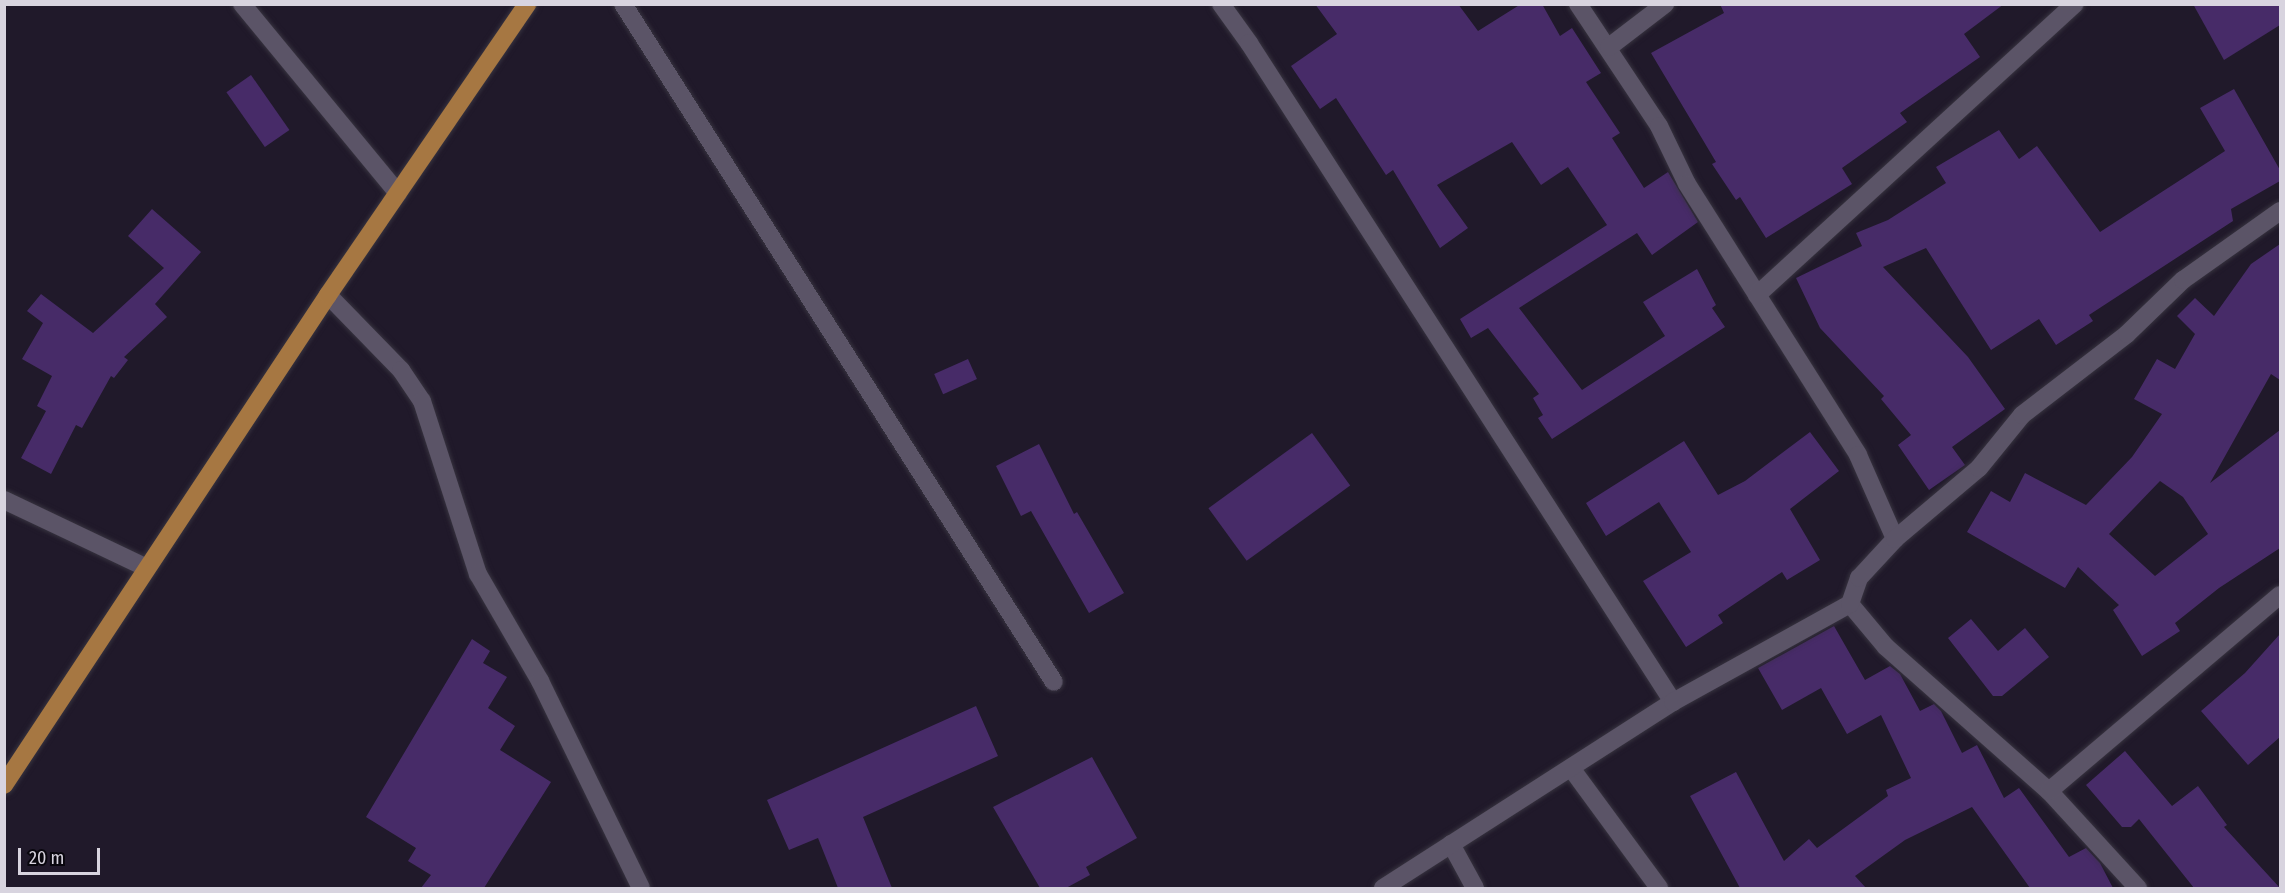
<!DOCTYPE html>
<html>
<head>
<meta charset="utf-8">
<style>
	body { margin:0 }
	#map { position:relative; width:2285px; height:893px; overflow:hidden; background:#20192a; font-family:"Fira Sans Condensed",sans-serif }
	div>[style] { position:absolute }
	.building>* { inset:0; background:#472b68; transform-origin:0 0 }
	.roads { filter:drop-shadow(0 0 2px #37333f) drop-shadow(0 0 2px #37333f) }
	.minor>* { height:18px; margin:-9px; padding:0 9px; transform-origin:9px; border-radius:9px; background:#5b5467 }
	.major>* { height:18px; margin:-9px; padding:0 9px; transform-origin:9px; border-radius:9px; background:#a67742 }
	span { translate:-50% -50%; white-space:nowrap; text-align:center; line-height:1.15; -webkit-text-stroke:6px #08060d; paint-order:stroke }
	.frame { position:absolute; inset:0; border:6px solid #d8d4df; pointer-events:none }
	.scale { position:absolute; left:18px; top:848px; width:82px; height:27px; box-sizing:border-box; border:3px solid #d8d4df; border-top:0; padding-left:8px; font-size:18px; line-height:21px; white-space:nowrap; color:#d8d4df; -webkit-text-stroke:4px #08060d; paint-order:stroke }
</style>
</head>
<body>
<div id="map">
	<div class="building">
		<i style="clip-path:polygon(1315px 4px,1458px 4px,1478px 31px,1521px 4px,1542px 4px,1560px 36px,1572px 28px,1601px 73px,1586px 82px,1620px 133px,1612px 138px,1644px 188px,1668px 172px,1698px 222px,1652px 255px,1637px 233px,1519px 308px,1582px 390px,1665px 336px,1643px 302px,1697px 269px,1716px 305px,1712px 308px,1725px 327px,1552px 439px,1538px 418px,1543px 415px,1533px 398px,1539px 394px,1488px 328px,1471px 338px,1460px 319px,1607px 225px,1568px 167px,1541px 185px,1512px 142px,1437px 185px,1468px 228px,1440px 248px,1393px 170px,1386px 175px,1336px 98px,1320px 109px,1291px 66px,1337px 34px)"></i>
		<i style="clip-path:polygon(1720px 4px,2004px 4px,1964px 34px,1980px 57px,1900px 113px,1907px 122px,1842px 168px,1852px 184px,1766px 238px,1740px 197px,1736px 200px,1712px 164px,1716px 162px,1651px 53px,1724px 13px)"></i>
		<i style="clip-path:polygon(2193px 4px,2280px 4px,2280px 25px,2224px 60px)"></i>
		<i style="left:251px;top:75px;width:67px;height:30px;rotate:55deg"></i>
		<i style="clip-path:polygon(2234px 89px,2280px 170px,2280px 181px,2231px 209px,2233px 221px,2089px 315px,2093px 321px,2056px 345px,2039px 319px,1991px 350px,1926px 248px,1883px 267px,1968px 357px,2005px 409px,1952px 447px,1965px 465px,1929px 490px,1898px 445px,1911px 435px,1881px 399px,1884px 396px,1820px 328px,1796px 278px,1862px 246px,1856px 233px,1888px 220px,1946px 183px,1936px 167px,1999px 130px,2019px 159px,2037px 146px,2100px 232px,2225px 151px,2200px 108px)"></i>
		<i style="clip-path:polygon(152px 209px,201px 252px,155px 304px,167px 317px,124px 357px,128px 360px,114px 378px,111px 376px,82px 428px,76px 425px,51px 474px,21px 458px,46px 411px,37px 406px,52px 376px,22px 359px,43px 323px,27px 311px,41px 294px,93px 333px,164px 268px,128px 236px)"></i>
		<i style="clip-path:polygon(evenodd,2280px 244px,2280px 380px,2271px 374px,2210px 483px,2280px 430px,2280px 548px,2219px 588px,2175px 623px,2180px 631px,2142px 656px,2113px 610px,2119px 605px,2078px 567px,2065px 588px,1967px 532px,1991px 491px,2010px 502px,2025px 473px,2086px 505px,2132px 457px,2162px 414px,2134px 399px,2157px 359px,2175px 369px,2195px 334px,2177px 316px,2195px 298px,2214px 316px,2251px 264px,2280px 244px,2160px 481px,2183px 497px,2208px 534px,2155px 576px,2109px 534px,2160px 481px)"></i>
		<i style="left:968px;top:359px;width:22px;height:37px;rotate:66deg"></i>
		<i style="clip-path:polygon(1810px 432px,1839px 471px,1790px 509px,1820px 560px,1787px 580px,1782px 572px,1718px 615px,1723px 623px,1686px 647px,1643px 581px,1691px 552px,1659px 502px,1606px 536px,1586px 503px,1684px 441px,1718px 495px,1745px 481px)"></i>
		<i style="left:1312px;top:433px;width:65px;height:128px;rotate:54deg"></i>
		<i style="clip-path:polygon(1039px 444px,1074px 514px,1077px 512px,1124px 593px,1089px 613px,1031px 511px,1021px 516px,996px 466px)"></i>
		<i style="clip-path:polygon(1971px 619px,1998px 651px,2025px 628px,2049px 657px,2002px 696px,1993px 696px,1948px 638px)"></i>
		<i style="clip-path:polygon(1834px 626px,1865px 680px,1890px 666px,1900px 674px,1920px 711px,1934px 704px,1941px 711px,1962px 753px,1977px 745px,2004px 798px,2019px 788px,2069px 857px,2086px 848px,2100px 863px,2113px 888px,2030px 888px,1972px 807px,1905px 840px,1855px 876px,1866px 888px,1740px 888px,1690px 796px,1736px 772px,1784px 861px,1809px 839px,1817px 848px,1888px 796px,1886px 790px,1911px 778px,1881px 715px,1847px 734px,1821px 688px,1782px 710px,1758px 668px)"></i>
		<i style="clip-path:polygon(2280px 634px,2280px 737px,2248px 765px,2201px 711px,2245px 673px)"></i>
		<i style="clip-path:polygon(472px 639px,490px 651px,483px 663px,507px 677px,488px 708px,515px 726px,500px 750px,551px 782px,484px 888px,421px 888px,431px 875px,408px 861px,416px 848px,366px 817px)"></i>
		<i style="clip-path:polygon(976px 706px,998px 756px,863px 817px,892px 888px,838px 888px,818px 838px,789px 850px,767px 800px)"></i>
		<i style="clip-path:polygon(2125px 751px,2172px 806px,2198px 786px,2227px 825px,2224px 827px,2280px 888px,2194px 888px,2139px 819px,2131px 827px,2122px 827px,2086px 785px)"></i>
		<i style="clip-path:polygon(1092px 757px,1137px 838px,1086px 867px,1090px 875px,1066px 888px,1040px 888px,993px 807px)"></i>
	</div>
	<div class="roads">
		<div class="minor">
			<i style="left:242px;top:4px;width:245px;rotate:50.5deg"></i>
			<i style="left:623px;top:4px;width:803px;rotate:57.56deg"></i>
			<i style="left:1221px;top:4px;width:48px;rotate:54.3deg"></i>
			<i style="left:1249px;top:43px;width:784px;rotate:57.24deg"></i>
			<i style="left:1578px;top:4px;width:146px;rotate:56.4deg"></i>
			<i style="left:1659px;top:126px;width:64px;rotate:64.2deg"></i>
			<i style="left:1687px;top:184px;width:320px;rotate:57.7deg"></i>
			<i style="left:1858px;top:455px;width:92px;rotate:66.2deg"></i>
			<i style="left:1609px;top:47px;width:71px;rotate:-37.5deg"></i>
			<i style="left:328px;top:295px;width:105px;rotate:45.8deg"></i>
			<i style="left:401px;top:370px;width:37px;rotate:56deg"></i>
			<i style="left:422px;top:401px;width:182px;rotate:72.1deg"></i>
			<i style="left:478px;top:574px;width:124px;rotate:59.9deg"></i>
			<i style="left:540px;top:681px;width:230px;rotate:64deg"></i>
			<i style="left:1757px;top:295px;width:431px;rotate:-42.5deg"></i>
			<i style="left:4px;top:500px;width:158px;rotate:25.4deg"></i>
			<i style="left:1850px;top:604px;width:56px;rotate:50.1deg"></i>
			<i style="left:1886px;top:647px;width:217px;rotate:41.5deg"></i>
			<i style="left:2049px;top:791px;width:132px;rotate:47.5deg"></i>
			<i style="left:1571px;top:768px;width:149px;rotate:53.7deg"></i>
			<i style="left:2049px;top:791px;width:303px;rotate:-40.3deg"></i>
			<i style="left:1451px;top:844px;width:50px;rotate:61.4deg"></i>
			<i style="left:1383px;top:888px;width:345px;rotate:-32.7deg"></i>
			<i style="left:1673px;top:702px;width:202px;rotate:-29deg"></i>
			<i style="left:1850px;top:604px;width:28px;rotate:-71deg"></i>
			<i style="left:1859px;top:578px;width:53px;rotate:-47.3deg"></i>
			<i style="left:1895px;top:539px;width:110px;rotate:-40.2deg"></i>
			<i style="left:1979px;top:468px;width:68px;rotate:-50.9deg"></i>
			<i style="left:2022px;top:415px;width:133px;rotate:-37.6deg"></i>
			<i style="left:2127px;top:334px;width:78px;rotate:-44deg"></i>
			<i style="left:2183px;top:280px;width:119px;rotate:-35.4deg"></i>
		</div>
		<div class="major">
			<i style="left:4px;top:785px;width:587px;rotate:-56.53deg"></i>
			<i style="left:328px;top:295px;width:353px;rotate:-55.6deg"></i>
		</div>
	</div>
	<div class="frame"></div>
	<div class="scale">20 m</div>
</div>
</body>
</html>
